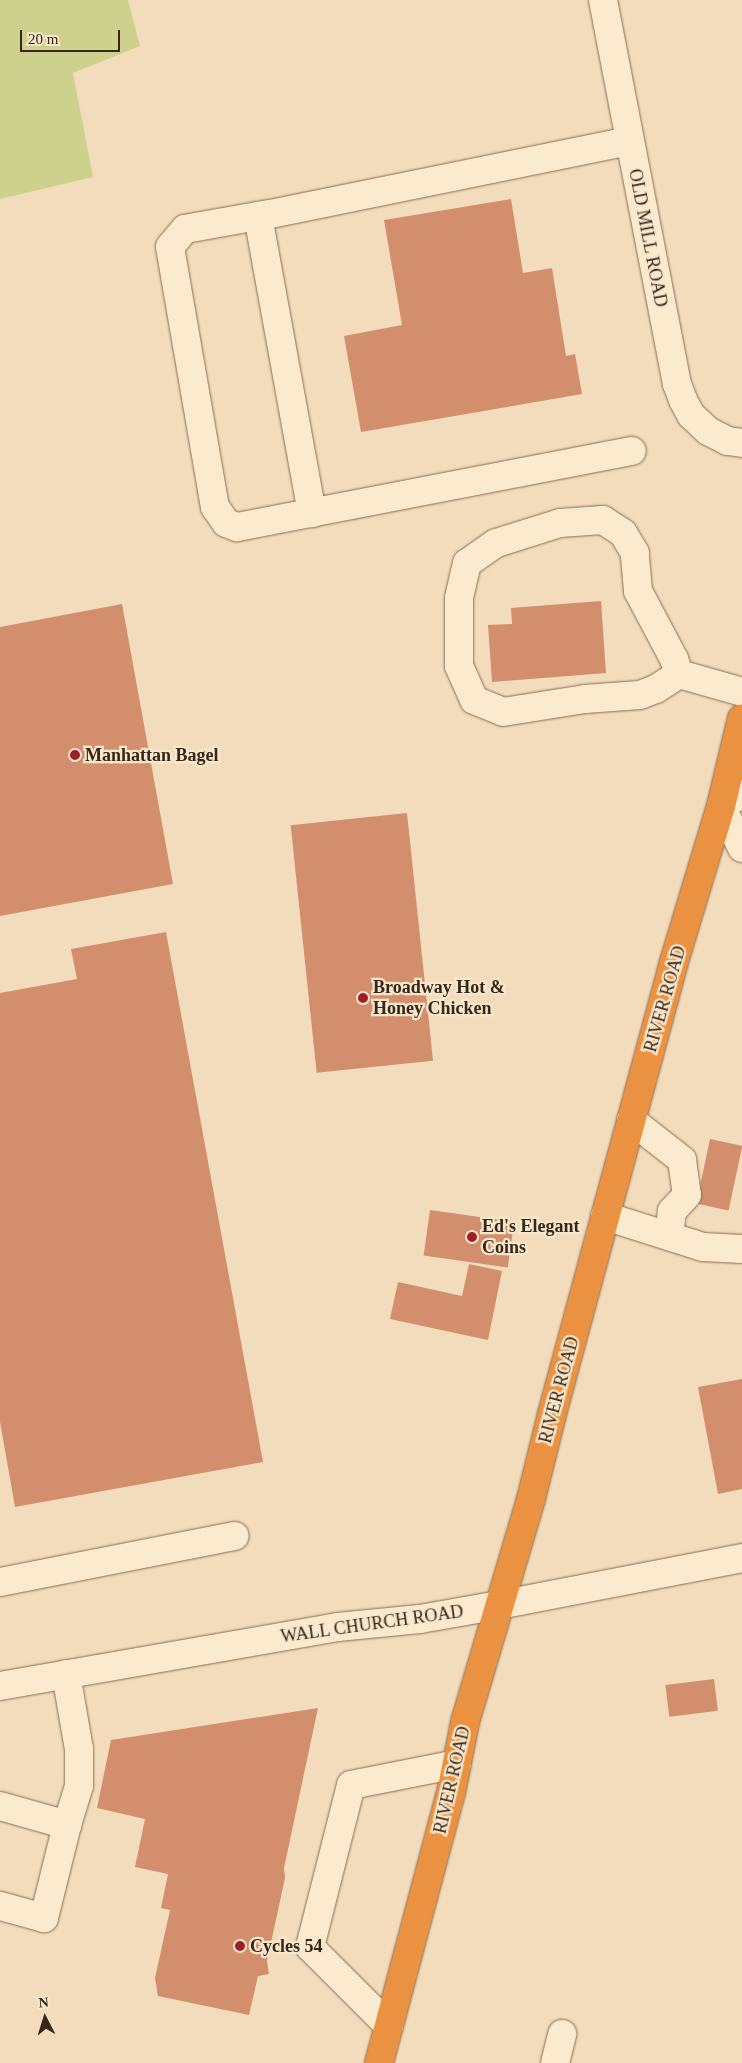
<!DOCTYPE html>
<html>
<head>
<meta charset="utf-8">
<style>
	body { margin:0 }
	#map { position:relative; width:742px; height:2063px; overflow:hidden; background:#f2dcbb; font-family:Georgia,serif }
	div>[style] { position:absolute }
	.green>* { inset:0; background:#ced08e }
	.building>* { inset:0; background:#d38f6d; transform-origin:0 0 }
	.roads { filter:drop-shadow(0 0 1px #8a6c53) drop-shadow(0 0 1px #8a6c53) }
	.minor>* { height:28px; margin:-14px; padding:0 14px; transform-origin:14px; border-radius:14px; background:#fceacf }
	.highway>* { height:28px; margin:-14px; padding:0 14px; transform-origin:14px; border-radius:14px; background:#eb9242 }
	.dots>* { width:14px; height:14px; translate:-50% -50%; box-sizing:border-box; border:2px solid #f8e7cb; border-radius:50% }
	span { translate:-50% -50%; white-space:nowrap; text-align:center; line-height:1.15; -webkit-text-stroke:4.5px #f8e7cb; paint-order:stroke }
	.street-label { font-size:18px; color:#38261a }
	.poi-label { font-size:18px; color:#38261a; font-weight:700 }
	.left { translate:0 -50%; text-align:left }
	.north { position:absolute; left:20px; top:1993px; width:50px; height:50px; -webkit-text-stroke:4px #f8e7cb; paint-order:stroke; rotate:355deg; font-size:14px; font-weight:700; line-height:20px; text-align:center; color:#38261a }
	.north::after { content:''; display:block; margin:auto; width:18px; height:22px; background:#38261a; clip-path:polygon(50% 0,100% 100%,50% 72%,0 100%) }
	.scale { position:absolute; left:20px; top:30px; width:100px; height:22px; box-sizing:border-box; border:2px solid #38261a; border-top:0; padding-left:6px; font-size:15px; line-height:18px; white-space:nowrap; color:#38261a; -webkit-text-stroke:4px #f8e7cb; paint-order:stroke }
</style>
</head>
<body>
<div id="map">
	<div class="green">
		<i style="clip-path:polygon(0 0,128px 0,140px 46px,73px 73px,93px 177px,0 199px)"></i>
	</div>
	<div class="building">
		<i style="clip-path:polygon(511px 199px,523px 273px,552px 268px,566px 356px,575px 354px,582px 394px,361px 432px,344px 336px,402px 325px,384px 220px)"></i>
		<i style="clip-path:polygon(601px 601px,606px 673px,492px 682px,488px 625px,512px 624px,511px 608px)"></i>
		<i style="clip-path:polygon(122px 604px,173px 884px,0 916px,0 627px)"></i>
		<i style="left:407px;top:813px;width:249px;height:117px;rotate:84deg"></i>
		<i style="clip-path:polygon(166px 932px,263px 1462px,15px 1507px,0 1422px,0 993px,77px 979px,71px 949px)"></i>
		<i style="left:710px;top:1139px;width:33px;height:66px;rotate:12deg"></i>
		<i style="left:430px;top:1210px;width:85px;height:46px;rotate:8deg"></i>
		<i style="clip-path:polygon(469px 1264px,502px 1271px,488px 1340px,390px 1319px,398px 1282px,462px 1296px)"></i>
		<i style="clip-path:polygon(742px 1379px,742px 1489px,718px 1494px,698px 1387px)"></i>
		<i style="left:714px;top:1679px;width:32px;height:49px;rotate:83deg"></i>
		<i style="clip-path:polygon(318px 1708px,284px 1868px,285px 1878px,267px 1961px,269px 1974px,258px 1976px,249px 2015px,158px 1996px,155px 1978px,170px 1910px,161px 1908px,168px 1874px,135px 1867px,145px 1819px,97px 1808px,111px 1740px)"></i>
	</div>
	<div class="roads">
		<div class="minor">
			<i style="left:603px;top:0;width:391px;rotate:79.1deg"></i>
			<i style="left:677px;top:384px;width:17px;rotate:69deg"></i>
			<i style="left:683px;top:400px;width:17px;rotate:62deg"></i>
			<i style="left:691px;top:415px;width:23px;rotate:43deg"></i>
			<i style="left:708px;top:431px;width:22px;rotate:27deg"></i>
			<i style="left:728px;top:441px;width:14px;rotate:8deg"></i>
			<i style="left:629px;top:141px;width:367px;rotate:168.5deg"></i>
			<i style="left:269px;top:214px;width:85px;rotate:169.9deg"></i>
			<i style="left:185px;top:229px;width:23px;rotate:130deg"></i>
			<i style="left:170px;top:247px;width:264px;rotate:80.2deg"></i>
			<i style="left:215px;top:507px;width:19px;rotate:55deg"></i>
			<i style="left:226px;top:523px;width:12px;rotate:20deg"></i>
			<i style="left:237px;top:527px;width:402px;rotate:-10.9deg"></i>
			<i style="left:258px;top:216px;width:302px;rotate:79.7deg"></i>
			<i style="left:679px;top:674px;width:16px;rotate:-108deg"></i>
			<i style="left:674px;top:659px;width:77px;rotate:-117.9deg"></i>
			<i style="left:638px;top:591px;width:38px;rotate:-95deg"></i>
			<i style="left:635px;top:553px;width:23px;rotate:-121deg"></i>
			<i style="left:623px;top:533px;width:24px;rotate:-147deg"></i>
			<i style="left:603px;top:520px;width:43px;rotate:176deg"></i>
			<i style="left:560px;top:523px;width:67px;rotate:162.6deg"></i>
			<i style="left:496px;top:543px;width:35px;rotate:145deg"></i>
			<i style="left:467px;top:563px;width:36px;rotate:103deg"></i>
			<i style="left:459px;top:598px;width:68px;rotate:90deg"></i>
			<i style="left:459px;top:666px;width:37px;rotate:66deg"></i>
			<i style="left:474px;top:700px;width:31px;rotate:22deg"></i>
			<i style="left:503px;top:712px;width:83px;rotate:-9deg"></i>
			<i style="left:585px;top:699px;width:55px;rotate:-4.2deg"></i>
			<i style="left:640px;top:695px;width:17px;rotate:-21deg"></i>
			<i style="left:656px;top:689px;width:27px;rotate:-33deg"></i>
			<i style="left:679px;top:674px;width:66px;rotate:15.9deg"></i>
			<i style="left:742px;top:794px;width:24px;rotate:150deg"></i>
			<i style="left:721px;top:806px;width:47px;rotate:63.4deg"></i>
			<i style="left:631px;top:1120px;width:65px;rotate:38.1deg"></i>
			<i style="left:682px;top:1160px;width:35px;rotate:82deg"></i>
			<i style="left:687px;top:1195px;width:22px;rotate:133deg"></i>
			<i style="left:672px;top:1211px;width:25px;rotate:97deg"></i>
			<i style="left:605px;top:1216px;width:103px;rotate:17.6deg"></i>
			<i style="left:703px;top:1247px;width:39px;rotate:3deg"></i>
			<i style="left:0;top:1582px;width:239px;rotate:-11.1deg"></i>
			<i style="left:66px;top:1674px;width:76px;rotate:80.2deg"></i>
			<i style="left:79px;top:1749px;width:37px;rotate:90deg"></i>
			<i style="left:79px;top:1786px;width:41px;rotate:107.1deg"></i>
			<i style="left:0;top:1686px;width:343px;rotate:-9.9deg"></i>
			<i style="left:338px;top:1627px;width:82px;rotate:-5.6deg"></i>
			<i style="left:420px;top:1619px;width:80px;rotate:-10deg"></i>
			<i style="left:499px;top:1605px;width:248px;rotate:-10.9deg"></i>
			<i style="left:0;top:1806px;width:70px;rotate:15.8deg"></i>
			<i style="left:67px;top:1825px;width:96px;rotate:103.9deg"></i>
			<i style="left:44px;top:1918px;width:46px;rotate:-164.7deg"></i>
			<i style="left:389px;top:2026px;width:112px;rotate:-135deg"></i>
			<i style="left:310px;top:1947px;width:167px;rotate:-75.8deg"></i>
			<i style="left:351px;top:1785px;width:108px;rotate:-11.2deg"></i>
			<i style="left:555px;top:2063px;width:30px;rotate:-76deg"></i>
		</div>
		<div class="highway">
			<i style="left:379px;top:2063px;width:279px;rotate:-75.1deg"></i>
			<i style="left:451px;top:1793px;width:72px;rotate:-78.8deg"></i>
			<i style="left:465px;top:1722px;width:233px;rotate:-73.5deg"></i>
			<i style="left:531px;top:1499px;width:88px;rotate:-76.1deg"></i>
			<i style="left:552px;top:1414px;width:465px;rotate:-74.9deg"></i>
			<i style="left:673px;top:965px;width:166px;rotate:-73.2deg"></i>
			<i style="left:721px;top:806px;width:90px;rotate:-76.6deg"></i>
		</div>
	</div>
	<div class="dots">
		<i style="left:75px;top:755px;background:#9e1e2a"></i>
		<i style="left:363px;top:998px;background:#9e1e2a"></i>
		<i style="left:472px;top:1237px;background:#9e1e2a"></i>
		<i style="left:240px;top:1946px;background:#9e1e2a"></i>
	</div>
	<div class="street-label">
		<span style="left:648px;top:238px;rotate:79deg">OLD MILL ROAD</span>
		<span style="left:665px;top:999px;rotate:-74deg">RIVER ROAD</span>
		<span style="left:559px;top:1390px;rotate:-75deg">RIVER ROAD</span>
		<span style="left:372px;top:1624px;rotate:-8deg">WALL CHURCH ROAD</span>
		<span style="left:452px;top:1780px;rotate:-77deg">RIVER ROAD</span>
	</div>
	<div class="poi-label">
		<span class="left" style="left:85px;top:755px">Manhattan Bagel</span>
		<span class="left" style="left:373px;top:998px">Broadway Hot &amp;<br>Honey Chicken</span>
		<span class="left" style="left:482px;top:1237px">Ed's Elegant<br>Coins</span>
		<span class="left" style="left:250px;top:1946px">Cycles 54</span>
	</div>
	<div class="north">N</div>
	<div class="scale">20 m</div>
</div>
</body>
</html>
